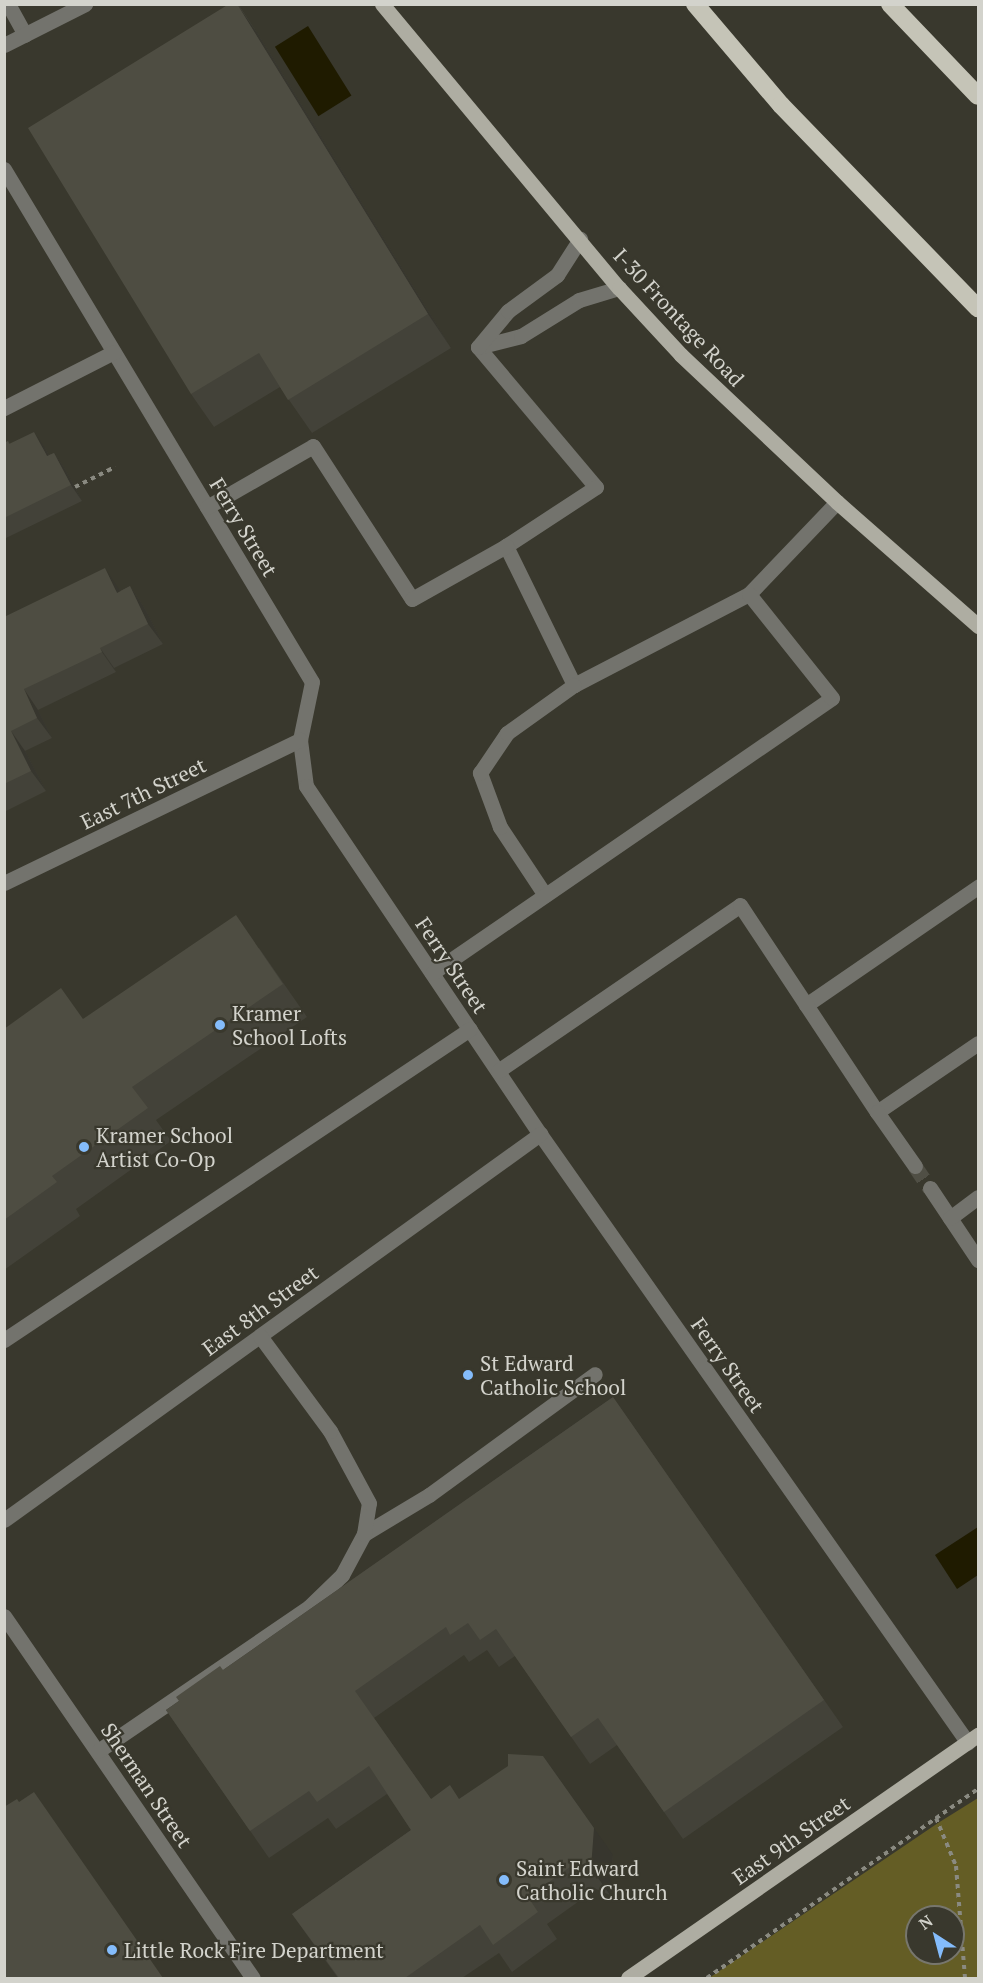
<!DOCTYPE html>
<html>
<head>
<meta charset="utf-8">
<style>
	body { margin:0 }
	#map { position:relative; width:983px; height:1983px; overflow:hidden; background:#39382d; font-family:"PT Serif",serif }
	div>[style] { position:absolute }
	.green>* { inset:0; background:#645d25 }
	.water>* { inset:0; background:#1f1b00; transform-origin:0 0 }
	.minor-tunnel>* { height:15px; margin-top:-7.5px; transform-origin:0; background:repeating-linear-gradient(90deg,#504f45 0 15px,transparent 0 23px) }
	.path>* { height:4px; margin-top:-2px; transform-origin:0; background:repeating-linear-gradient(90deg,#8a8a81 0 4.5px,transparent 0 9px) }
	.minor>* { height:15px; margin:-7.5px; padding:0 7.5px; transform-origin:7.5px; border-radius:7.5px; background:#73736d }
	.major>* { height:15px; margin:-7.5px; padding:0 7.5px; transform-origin:7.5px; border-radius:7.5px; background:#aeada2 }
	.highway>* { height:18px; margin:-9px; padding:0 9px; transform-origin:9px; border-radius:9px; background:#c5c4b7 }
	.wall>* { inset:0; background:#434239 }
	.shaded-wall>* { inset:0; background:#37362e }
	.building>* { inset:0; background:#4e4d42 }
	.dots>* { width:16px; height:16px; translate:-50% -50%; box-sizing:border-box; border:3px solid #39382d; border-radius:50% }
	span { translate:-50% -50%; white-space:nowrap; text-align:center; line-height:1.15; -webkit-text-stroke:4.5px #39382d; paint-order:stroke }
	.street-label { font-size:21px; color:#d3d3cc }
	.poi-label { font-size:21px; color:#d3d3cc }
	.left { translate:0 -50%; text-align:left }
	.frame { position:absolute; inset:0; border:6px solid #d3d3cc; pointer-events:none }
	.north { position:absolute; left:905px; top:1905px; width:60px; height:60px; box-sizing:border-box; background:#39382d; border:2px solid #77766d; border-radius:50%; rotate:324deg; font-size:16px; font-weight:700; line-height:24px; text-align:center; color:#d3d3cc }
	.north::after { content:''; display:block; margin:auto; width:21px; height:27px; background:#84bcfb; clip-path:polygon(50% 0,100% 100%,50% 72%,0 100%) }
</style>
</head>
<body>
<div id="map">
	<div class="green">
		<i style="clip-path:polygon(evenodd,978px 1798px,978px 1978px,709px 1978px,938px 1823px,978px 1798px,917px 1917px,953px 1917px,953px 1953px,917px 1953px,917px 1917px)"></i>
	</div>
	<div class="water">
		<i style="left:308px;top:26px;width:82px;height:39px;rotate:58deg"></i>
		<i style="clip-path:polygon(978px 1527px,978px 1575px,957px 1589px,935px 1555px)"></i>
	</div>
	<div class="minor-tunnel">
		<i style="left:915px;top:1166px;width:27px;rotate:56deg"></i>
	</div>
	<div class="path">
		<i style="left:75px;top:487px;width:45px;rotate:-26.6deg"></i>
		<i style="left:936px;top:1818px;width:52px;rotate:67.4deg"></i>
		<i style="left:956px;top:1866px;width:112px;rotate:85.4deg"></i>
		<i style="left:707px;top:1978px;width:330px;rotate:-34.9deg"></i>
	</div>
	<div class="minor">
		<i style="left:8px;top:4px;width:35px;rotate:61deg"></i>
		<i style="left:4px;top:45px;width:91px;rotate:-26.8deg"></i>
		<i style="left:4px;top:169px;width:598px;rotate:59.02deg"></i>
		<i style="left:312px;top:682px;width:59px;rotate:101.7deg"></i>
		<i style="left:300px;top:740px;width:46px;rotate:82.6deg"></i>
		<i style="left:306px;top:786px;width:419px;rotate:56.1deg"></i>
		<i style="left:540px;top:1134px;width:744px;rotate:54.9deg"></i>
		<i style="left:478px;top:347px;width:183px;rotate:49.9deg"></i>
		<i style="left:596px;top:487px;width:108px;rotate:146.8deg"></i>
		<i style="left:506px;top:546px;width:155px;rotate:63.9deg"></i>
		<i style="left:574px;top:685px;width:197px;rotate:-27.5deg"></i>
		<i style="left:749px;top:594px;width:127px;rotate:-46.3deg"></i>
		<i style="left:478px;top:347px;width:44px;rotate:-14.3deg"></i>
		<i style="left:521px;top:336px;width:68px;rotate:-31.8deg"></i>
		<i style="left:579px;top:300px;width:42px;rotate:-16.7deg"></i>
		<i style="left:478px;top:347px;width:47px;rotate:-50.2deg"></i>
		<i style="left:508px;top:311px;width:61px;rotate:-36.3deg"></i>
		<i style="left:557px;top:275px;width:43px;rotate:-57.4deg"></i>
		<i style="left:4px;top:408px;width:123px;rotate:-27deg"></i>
		<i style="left:207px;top:507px;width:122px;rotate:-29.9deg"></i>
		<i style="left:313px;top:446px;width:182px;rotate:57.1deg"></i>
		<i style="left:412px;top:599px;width:108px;rotate:-29.4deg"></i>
		<i style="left:4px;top:883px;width:329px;rotate:-25.8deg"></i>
		<i style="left:545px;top:895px;width:82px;rotate:-123.5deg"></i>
		<i style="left:500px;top:827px;width:58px;rotate:-110.3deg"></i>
		<i style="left:480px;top:773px;width:48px;rotate:-56deg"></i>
		<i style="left:507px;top:733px;width:82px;rotate:-35.6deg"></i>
		<i style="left:432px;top:973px;width:485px;rotate:-34.5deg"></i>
		<i style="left:832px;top:698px;width:133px;rotate:-128.6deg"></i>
		<i style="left:806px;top:1005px;width:209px;rotate:-34.5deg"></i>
		<i style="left:498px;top:1071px;width:293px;rotate:-34.4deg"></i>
		<i style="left:740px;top:905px;width:248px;rotate:56.5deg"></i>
		<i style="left:877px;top:1112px;width:122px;rotate:-34.3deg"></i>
		<i style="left:877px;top:1112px;width:66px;rotate:54.9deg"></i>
		<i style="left:930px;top:1188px;width:87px;rotate:56.3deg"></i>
		<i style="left:950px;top:1218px;width:35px;rotate:-37deg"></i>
		<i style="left:4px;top:1340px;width:560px;rotate:-33.72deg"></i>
		<i style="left:4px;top:1520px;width:661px;rotate:-35.76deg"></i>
		<i style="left:364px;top:1534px;width:76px;rotate:-31deg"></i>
		<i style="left:429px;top:1495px;width:205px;rotate:-36.1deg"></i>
		<i style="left:4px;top:1616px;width:439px;rotate:55.5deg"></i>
		<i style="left:98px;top:1751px;width:255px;rotate:-34.3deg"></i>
		<i style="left:309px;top:1607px;width:46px;rotate:-44.1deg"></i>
		<i style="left:342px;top:1575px;width:47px;rotate:-61.8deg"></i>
		<i style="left:364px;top:1534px;width:31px;rotate:-81deg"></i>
		<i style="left:369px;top:1503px;width:82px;rotate:-118.4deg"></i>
		<i style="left:330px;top:1431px;width:118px;rotate:-126.4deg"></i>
	</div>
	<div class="major">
		<i style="left:382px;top:4px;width:370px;rotate:50.2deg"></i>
		<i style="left:619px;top:288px;width:91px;rotate:47.2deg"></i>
		<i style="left:681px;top:355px;width:214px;rotate:43.3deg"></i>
		<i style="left:837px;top:502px;width:188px;rotate:41.3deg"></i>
		<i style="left:628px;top:1978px;width:426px;rotate:-34.8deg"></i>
	</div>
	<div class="highway">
		<i style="left:695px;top:4px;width:133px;rotate:49.6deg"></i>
		<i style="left:781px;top:105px;width:283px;rotate:45.9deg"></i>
		<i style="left:890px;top:4px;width:127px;rotate:46.3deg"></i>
	</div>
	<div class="wall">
		<i style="clip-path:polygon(238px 4px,258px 34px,451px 348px,312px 433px,280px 387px,214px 427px,191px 394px)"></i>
		<i style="clip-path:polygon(8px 441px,10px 444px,45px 448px,49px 455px,54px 453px,65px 469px,82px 501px,4px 539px,4px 443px)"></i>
		<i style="clip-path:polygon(130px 586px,144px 607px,163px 644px,114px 668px,116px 672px,38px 710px,52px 738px,25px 751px,46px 791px,4px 812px,4px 617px,119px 589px,120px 591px)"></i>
		<i style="clip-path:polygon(259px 948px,307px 1017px,156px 1120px,171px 1141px,76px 1209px,80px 1216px,4px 1270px,4px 1029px,83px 1019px)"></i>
		<i style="clip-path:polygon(613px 1397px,843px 1727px,683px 1839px,617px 1745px,590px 1764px,515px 1656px,499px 1667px,487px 1650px,469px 1662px,464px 1655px,374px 1718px,431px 1799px,460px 1799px,613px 1855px,610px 1895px,596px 1889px,547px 1924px,557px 1939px,512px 1972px,499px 1953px,462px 1978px,338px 1978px,292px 1914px,411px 1830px,387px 1794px,336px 1829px,328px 1818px,269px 1858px,166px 1710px)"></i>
	</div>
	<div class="shaded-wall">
		<i style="clip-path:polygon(237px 4px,258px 34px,451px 348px,428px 314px)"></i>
		<i style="clip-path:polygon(34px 432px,45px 448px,58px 472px,47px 456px)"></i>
		<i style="clip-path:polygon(54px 453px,65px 469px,82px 501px,71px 485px)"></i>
		<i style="clip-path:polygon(105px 568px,119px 589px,131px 613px,117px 593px)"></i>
		<i style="clip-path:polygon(130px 586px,144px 607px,163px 644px,148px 624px)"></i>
		<i style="clip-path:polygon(100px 648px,114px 668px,116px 672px,102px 652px)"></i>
		<i style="clip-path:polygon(24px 689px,38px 710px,52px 738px,37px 718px)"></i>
		<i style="clip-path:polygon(11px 731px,25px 751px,46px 791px,31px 771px)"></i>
		<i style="clip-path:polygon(543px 1756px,613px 1855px,610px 1895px,591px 1868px)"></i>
	</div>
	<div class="building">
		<i style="clip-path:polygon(229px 4px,237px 4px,428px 314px,288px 400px,259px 353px,191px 394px,28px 128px)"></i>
		<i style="clip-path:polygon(34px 432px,47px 456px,54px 453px,71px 485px,4px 518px,4px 443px,8px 441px,9px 444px)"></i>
		<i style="clip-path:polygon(105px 568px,117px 593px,130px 586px,148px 624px,100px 648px,102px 652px,24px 689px,37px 718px,11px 731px,31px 771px,4px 784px,4px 617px)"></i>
		<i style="clip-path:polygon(236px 915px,283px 984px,132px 1087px,148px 1108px,52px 1176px,57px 1182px,4px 1220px,4px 1029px,61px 988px,83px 1019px)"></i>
		<i style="clip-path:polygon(613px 1397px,824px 1700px,664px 1812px,598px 1718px,571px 1737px,496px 1629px,480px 1640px,468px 1623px,450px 1635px,446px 1627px,355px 1691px,431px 1799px,450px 1785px,459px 1799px,508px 1766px,508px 1754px,543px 1756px,594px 1828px,591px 1868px,577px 1862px,528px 1897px,538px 1912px,493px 1945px,480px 1925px,405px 1978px,339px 1978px,292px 1914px,411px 1830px,369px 1766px,317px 1802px,309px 1791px,250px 1831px,166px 1710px,179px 1701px,176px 1697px,220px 1666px,223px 1670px)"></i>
		<i style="clip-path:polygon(34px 1792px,163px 1978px,4px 1978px,4px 1807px,17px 1799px,19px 1802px)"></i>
	</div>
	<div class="dots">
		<i style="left:220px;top:1025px;background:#84bcfb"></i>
		<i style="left:84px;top:1147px;background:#84bcfb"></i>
		<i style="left:468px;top:1375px;background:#84bcfb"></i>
		<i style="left:504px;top:1880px;background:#84bcfb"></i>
		<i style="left:112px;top:1950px;background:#84bcfb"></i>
	</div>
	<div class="street-label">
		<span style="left:679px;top:317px;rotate:47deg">I-30 Frontage Road</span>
		<span style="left:244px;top:527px;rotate:59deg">Ferry Street</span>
		<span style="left:143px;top:793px;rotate:-26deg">East 7th Street</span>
		<span style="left:452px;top:965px;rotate:56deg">Ferry Street</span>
		<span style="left:260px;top:1310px;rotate:-36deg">East 8th Street</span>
		<span style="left:728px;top:1365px;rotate:55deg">Ferry Street</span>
		<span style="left:147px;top:1785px;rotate:56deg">Sherman Street</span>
		<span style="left:791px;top:1840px;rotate:-35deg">East 9th Street</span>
	</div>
	<div class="poi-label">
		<span class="left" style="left:232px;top:1025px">Kramer<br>School Lofts</span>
		<span class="left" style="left:96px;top:1147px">Kramer School<br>Artist Co-Op</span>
		<span class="left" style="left:480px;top:1375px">St Edward<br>Catholic School</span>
		<span class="left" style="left:516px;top:1880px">Saint Edward<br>Catholic Church</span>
		<span class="left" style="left:124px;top:1950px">Little Rock Fire Department</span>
	</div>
	<div class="frame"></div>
	<div class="north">N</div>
</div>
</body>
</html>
